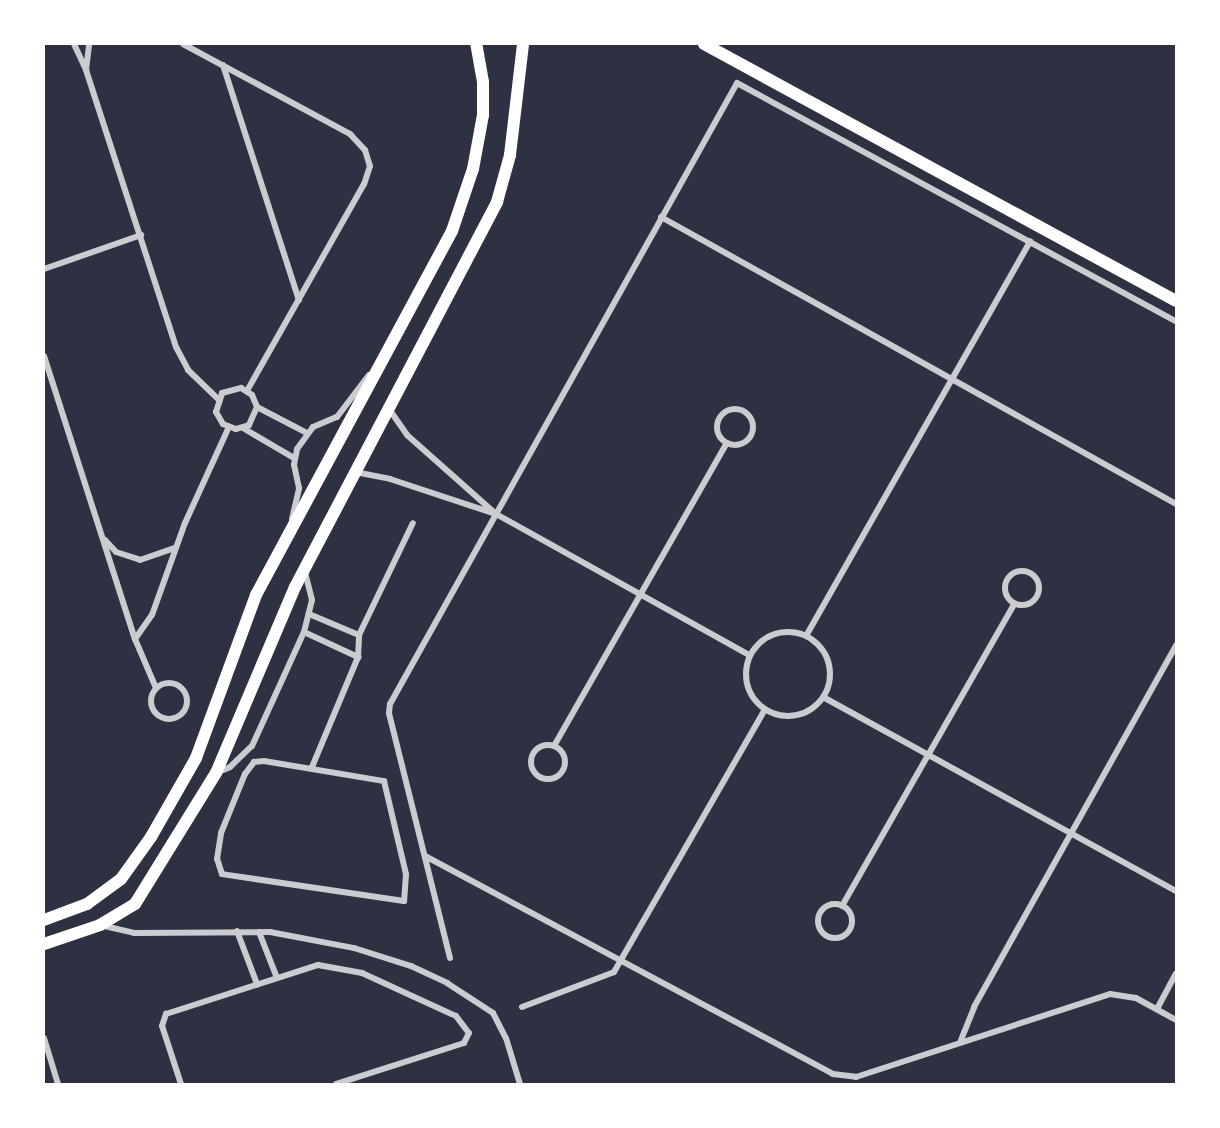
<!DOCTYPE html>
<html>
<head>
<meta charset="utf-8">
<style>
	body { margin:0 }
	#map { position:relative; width:1220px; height:1128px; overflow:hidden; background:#2d3142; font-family:"Playfair Display",serif }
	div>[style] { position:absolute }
	.minor>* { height:6px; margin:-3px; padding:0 3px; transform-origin:3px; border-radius:3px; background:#caccd0 }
	.minor>.ring { margin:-3px; padding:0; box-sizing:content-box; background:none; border:6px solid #caccd0; border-radius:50% }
	.secondary>* { height:12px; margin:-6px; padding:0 6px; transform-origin:6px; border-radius:6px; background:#fff }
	span { translate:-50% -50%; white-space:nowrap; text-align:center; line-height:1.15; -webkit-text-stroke:5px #fff; paint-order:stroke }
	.frame { position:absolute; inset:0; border:45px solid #fff; pointer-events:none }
</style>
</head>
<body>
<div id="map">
	<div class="minor">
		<i style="left:74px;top:44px;width:29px;rotate:65deg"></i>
		<i style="left:86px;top:70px;width:26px;rotate:-83deg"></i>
		<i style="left:183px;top:44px;width:190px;rotate:28.3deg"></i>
		<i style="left:350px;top:134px;width:22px;rotate:47deg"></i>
		<i style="left:365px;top:150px;width:17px;rotate:73deg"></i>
		<i style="left:370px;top:166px;width:19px;rotate:108deg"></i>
		<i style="left:364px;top:184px;width:238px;rotate:119.5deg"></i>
		<i style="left:223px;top:65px;width:247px;rotate:72.1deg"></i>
		<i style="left:86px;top:70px;width:291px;rotate:72deg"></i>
		<i style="left:176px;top:347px;width:26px;rotate:62deg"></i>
		<i style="left:188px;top:370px;width:42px;rotate:44deg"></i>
		<i style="left:661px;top:217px;width:590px;rotate:29.13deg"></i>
		<i style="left:44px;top:269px;width:103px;rotate:-19.3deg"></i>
		<i style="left:44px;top:356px;width:297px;rotate:72.2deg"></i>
		<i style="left:135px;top:639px;width:53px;rotate:66.8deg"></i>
		<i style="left:257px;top:407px;width:20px;rotate:114deg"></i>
		<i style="left:249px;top:425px;width:14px;rotate:163deg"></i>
		<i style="left:236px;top:429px;width:14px;rotate:-159deg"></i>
		<i style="left:223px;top:424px;width:14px;rotate:-120deg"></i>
		<i style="left:216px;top:412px;width:20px;rotate:-72deg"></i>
		<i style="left:222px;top:393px;width:20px;rotate:-15deg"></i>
		<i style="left:241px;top:388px;width:13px;rotate:32deg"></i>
		<i style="left:252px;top:395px;width:13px;rotate:67deg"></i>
		<i style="left:257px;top:407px;width:56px;rotate:27.5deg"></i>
		<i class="ring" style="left:717px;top:409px;width:30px;height:30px"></i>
		<i style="left:389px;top:409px;width:32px;rotate:55deg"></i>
		<i style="left:407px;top:435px;width:119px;rotate:41.6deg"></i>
		<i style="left:243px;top:428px;width:59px;rotate:30.5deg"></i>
		<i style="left:355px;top:472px;width:36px;rotate:11deg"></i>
		<i style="left:390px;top:479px;width:112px;rotate:18.3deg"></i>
		<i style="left:496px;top:514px;width:290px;rotate:29.1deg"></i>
		<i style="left:292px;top:519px;width:32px;rotate:-77deg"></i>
		<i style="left:299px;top:488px;width:24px;rotate:-102deg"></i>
		<i style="left:294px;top:465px;width:16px;rotate:-79deg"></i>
		<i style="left:297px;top:449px;width:27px;rotate:-54deg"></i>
		<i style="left:313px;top:427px;width:26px;rotate:-23deg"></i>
		<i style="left:337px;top:417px;width:53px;rotate:-52.7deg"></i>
		<i style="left:105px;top:540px;width:16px;rotate:47deg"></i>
		<i style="left:116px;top:552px;width:25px;rotate:18deg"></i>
		<i style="left:140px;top:560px;width:37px;rotate:-19deg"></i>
		<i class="ring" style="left:1005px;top:571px;width:28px;height:28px"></i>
		<i style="left:309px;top:614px;width:54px;rotate:22.8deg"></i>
		<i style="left:304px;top:632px;width:60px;rotate:24.8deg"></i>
		<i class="ring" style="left:746px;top:632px;width:78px;height:78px"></i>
		<i style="left:806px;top:636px;width:454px;rotate:-60.4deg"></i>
		<i style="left:135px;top:639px;width:29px;rotate:-55deg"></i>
		<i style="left:152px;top:615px;width:98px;rotate:-70.3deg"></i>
		<i style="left:185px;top:523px;width:106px;rotate:-65.4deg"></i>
		<i class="ring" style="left:151px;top:683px;width:30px;height:30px"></i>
		<i style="left:823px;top:697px;width:403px;rotate:28.8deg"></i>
		<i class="ring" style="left:531px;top:745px;width:28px;height:28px"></i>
		<i style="left:554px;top:746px;width:349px;rotate:-60.3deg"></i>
		<i style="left:264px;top:761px;width:122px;rotate:9.5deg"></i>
		<i style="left:384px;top:781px;width:96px;rotate:76.7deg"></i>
		<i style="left:406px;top:874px;width:27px;rotate:94deg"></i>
		<i style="left:404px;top:901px;width:184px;rotate:-171.6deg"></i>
		<i style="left:222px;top:874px;width:16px;rotate:-108deg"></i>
		<i style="left:217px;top:859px;width:26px;rotate:-81deg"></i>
		<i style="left:221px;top:833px;width:64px;rotate:-67.9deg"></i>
		<i style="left:245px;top:774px;width:15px;rotate:-53deg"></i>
		<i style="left:254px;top:762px;width:10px;rotate:-6deg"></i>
		<i style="left:312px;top:767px;width:119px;rotate:-67.3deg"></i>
		<i style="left:358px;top:657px;width:22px;rotate:-87deg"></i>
		<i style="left:359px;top:635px;width:124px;rotate:-64.3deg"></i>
		<i style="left:216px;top:773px;width:15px;rotate:-23deg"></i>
		<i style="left:230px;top:767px;width:30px;rotate:-44deg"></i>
		<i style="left:252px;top:746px;width:125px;rotate:-65.5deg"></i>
		<i style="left:304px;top:632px;width:33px;rotate:-76deg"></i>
		<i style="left:312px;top:600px;width:29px;rotate:-104deg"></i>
		<i style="left:425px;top:856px;width:463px;rotate:28.1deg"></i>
		<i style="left:833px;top:1074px;width:23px;rotate:7deg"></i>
		<i style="left:856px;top:1077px;width:267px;rotate:-18.1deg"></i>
		<i style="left:1110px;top:994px;width:26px;rotate:9deg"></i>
		<i style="left:1136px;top:998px;width:46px;rotate:28.8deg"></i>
		<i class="ring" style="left:818px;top:904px;width:28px;height:28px"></i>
		<i style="left:842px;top:906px;width:348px;rotate:-60.3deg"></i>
		<i style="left:100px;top:925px;width:35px;rotate:13deg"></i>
		<i style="left:134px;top:933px;width:136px;rotate:-0.4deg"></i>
		<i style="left:270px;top:932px;width:86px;rotate:10.8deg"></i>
		<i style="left:354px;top:948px;width:60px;rotate:17.5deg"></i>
		<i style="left:411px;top:966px;width:40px;rotate:25deg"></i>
		<i style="left:447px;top:983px;width:55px;rotate:33.1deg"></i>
		<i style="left:493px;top:1013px;width:28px;rotate:63deg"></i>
		<i style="left:506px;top:1038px;width:48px;rotate:73.1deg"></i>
		<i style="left:237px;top:931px;width:57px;rotate:69.3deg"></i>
		<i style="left:259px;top:932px;width:49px;rotate:68.6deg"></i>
		<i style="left:450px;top:958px;width:252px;rotate:-104deg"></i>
		<i style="left:389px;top:713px;width:9px;rotate:-84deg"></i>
		<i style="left:390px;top:704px;width:711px;rotate:-60.8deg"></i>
		<i style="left:737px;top:83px;width:499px;rotate:28.5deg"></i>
		<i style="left:522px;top:1007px;width:98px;rotate:-20.8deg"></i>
		<i style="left:614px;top:972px;width:303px;rotate:-60.1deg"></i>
		<i style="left:1157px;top:1009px;width:40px;rotate:-62deg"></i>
		<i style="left:44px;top:1038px;width:48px;rotate:73.1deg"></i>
		<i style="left:961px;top:1040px;width:35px;rotate:-68deg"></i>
		<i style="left:974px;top:1007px;width:415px;rotate:-60.8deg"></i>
		<i style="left:181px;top:1084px;width:61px;rotate:-108.1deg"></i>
		<i style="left:162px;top:1026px;width:13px;rotate:-72deg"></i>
		<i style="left:166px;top:1014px;width:160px;rotate:-17.9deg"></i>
		<i style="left:318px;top:965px;width:45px;rotate:10.3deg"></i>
		<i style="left:362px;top:973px;width:103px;rotate:24.6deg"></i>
		<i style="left:456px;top:1016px;width:21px;rotate:53deg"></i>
		<i style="left:469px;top:1033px;width:11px;rotate:117deg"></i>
		<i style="left:464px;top:1043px;width:134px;rotate:162.2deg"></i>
	</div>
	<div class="secondary">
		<i style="left:704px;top:44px;width:537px;rotate:28.57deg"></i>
		<i style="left:44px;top:920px;width:46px;rotate:-20.4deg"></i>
		<i style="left:87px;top:904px;width:42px;rotate:-36.3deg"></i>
		<i style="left:121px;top:879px;width:52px;rotate:-54.5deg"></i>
		<i style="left:151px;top:837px;width:91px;rotate:-60.3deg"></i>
		<i style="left:196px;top:758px;width:174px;rotate:-69.8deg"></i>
		<i style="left:256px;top:595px;width:413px;rotate:-61.7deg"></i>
		<i style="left:452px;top:231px;width:65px;rotate:-71.3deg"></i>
		<i style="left:473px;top:169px;width:55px;rotate:-79.5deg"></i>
		<i style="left:483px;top:115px;width:33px;rotate:-90deg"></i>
		<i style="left:483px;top:82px;width:39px;rotate:-100deg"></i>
		<i style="left:44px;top:944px;width:59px;rotate:-18.7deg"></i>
		<i style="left:100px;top:925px;width:41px;rotate:-31deg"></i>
		<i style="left:135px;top:904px;width:154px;rotate:-58.3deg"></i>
		<i style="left:216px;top:773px;width:202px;rotate:-67deg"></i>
		<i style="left:295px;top:587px;width:435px;rotate:-62.3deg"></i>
		<i style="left:497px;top:202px;width:49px;rotate:-74.5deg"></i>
		<i style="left:510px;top:155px;width:112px;rotate:-83.3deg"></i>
	</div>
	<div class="frame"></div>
</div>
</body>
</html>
